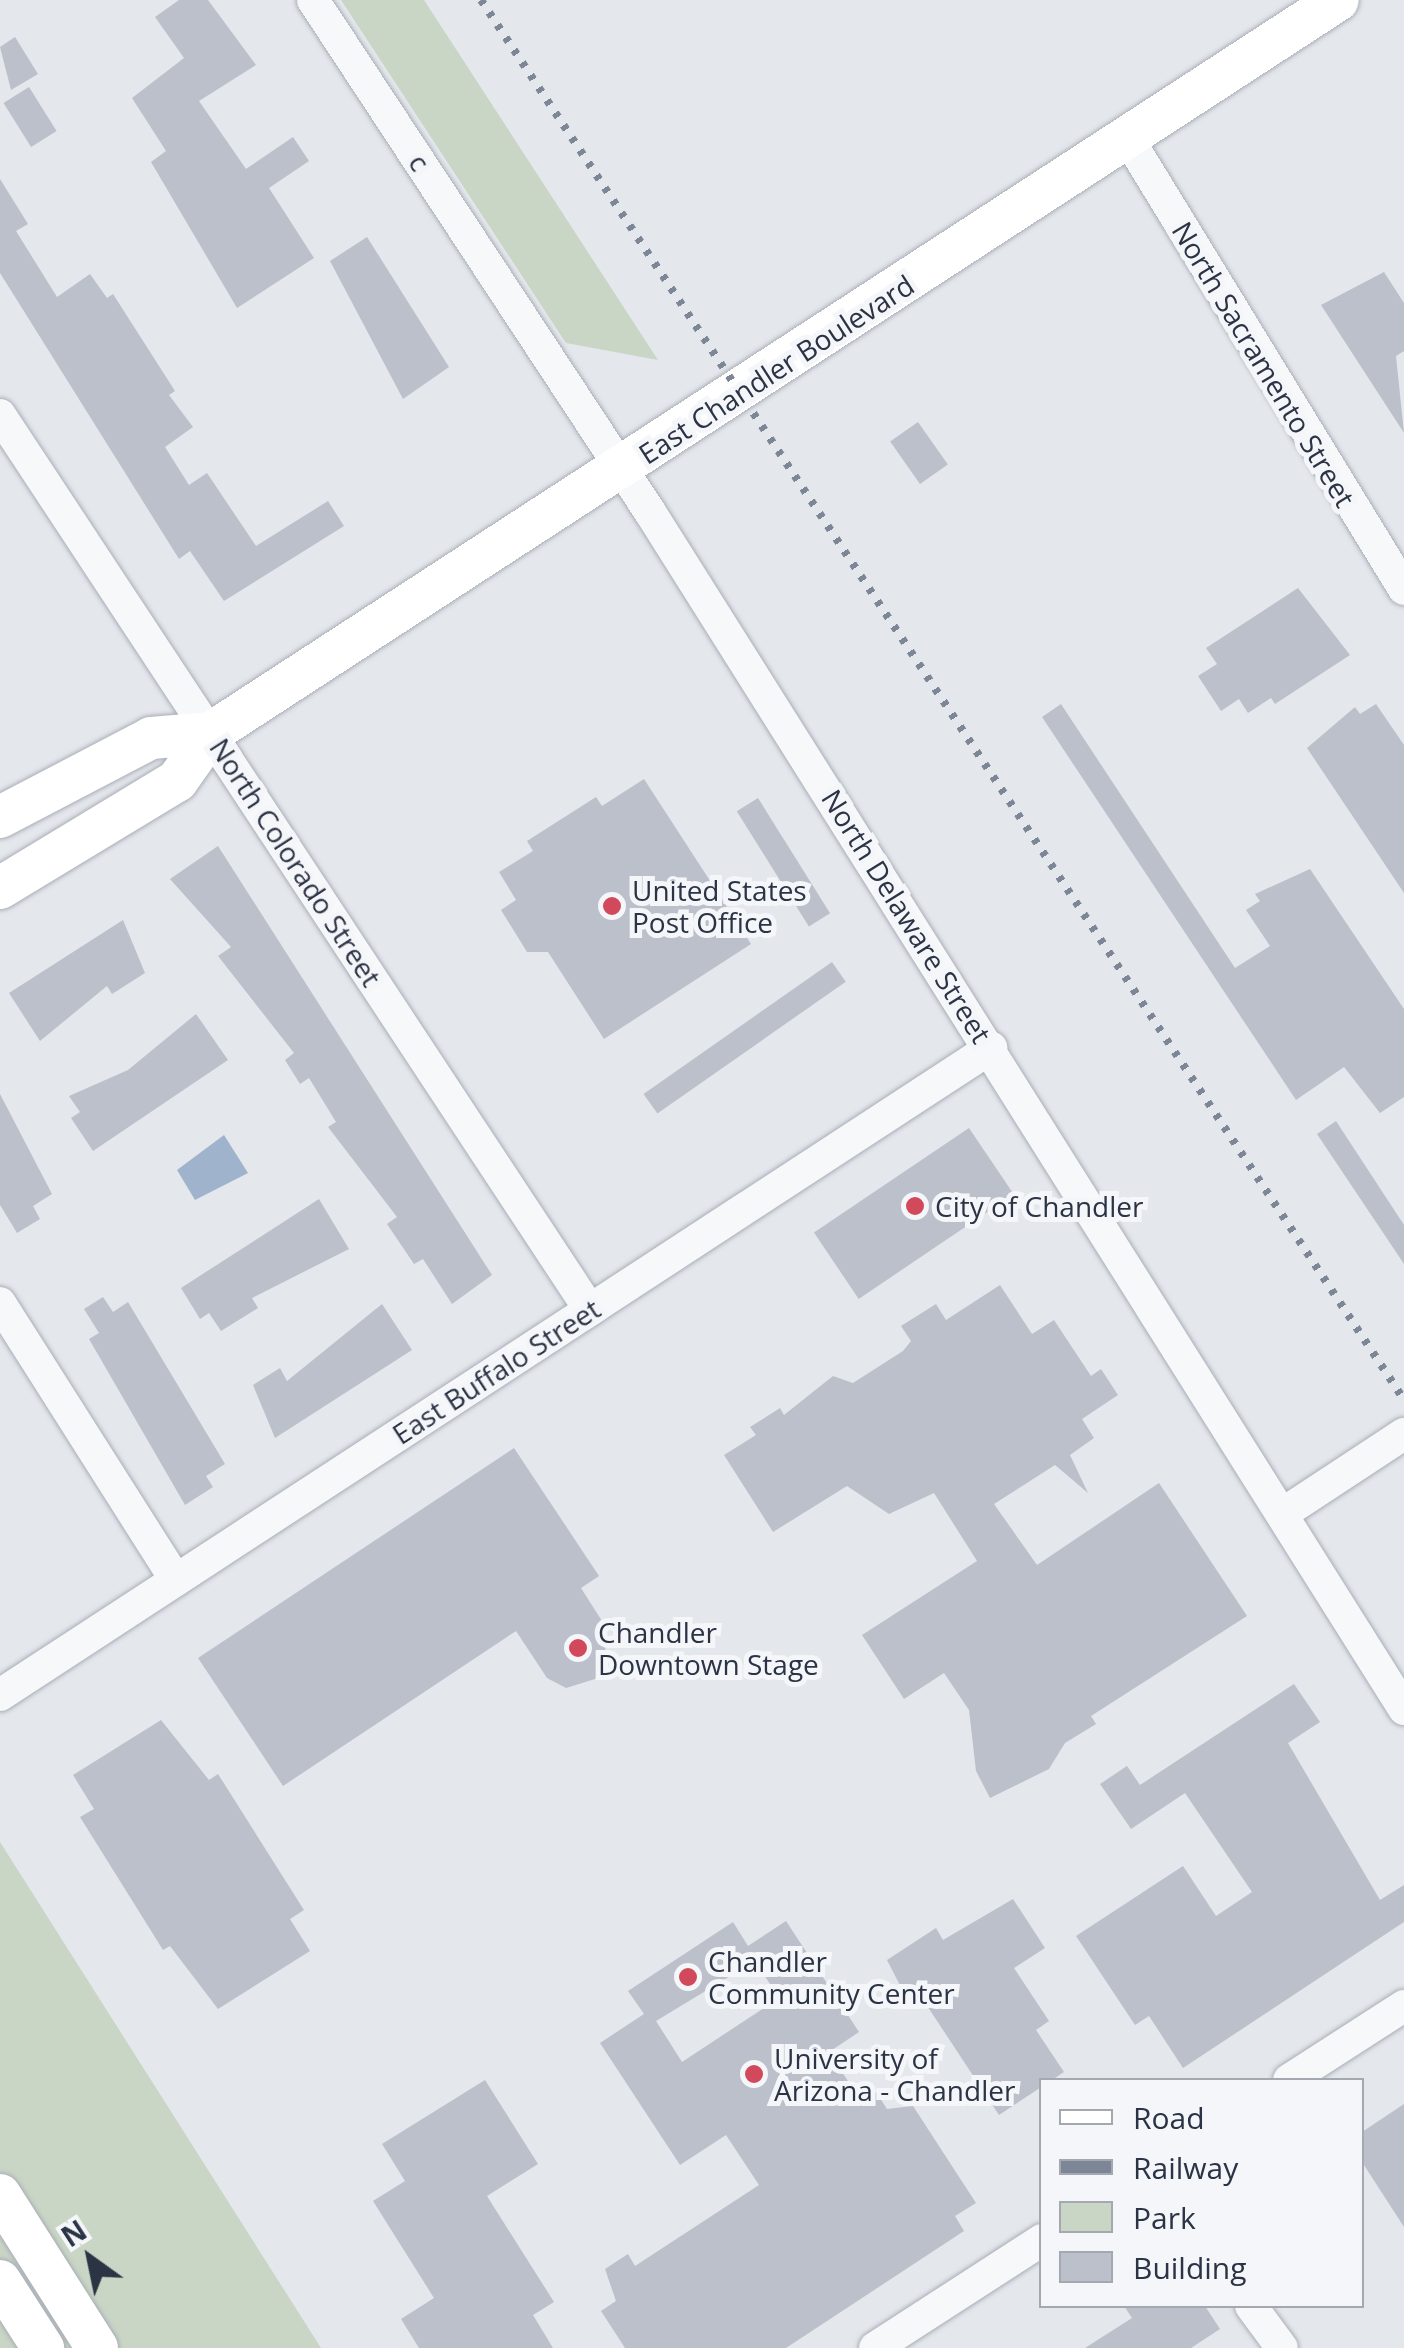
<!DOCTYPE html>
<html>
<head>
<meta charset="utf-8">
<style>
	body { margin:0 }
	#map { position:relative; width:1404px; height:2348px; overflow:hidden; background:#e4e7ec; font-family:"Open Sans",sans-serif }
	div>[style] { position:absolute }
	.green>* { inset:0; background:#c9d6c5 }
	.water>* { inset:0; background:#9fb4cc }
	.building>* { inset:0; background:#bbc0ca; transform-origin:0 0 }
	.roads { filter:drop-shadow(0 0 2px #a9aeb7) drop-shadow(0 0 2px #a9aeb7) }
	.minor>* { height:32px; margin:-16px; padding:0 16px; transform-origin:16px; border-radius:16px; background:#f7f8fa }
	.major>* { height:42px; margin:-21px; padding:0 21px; transform-origin:21px; border-radius:21px; background:#fff }
	.rail>* { height:8px; margin-top:-4px; transform-origin:0; background:repeating-linear-gradient(90deg,#7d8696 0 5px,transparent 0 15px) }
	.dots>* { width:28px; height:28px; translate:-50% -50%; box-sizing:border-box; border:5px solid #f4f6f9; border-radius:50% }
	span { translate:-50% -50%; white-space:nowrap; text-align:center; line-height:1.15; -webkit-text-stroke:10px #f4f6f9; paint-order:stroke }
	.street-label { font-size:28px; color:#2b3445 }
	.poi-label { font-size:28px; color:#2b3445 }
	.left { translate:0 -50%; text-align:left }
	.legend { position:absolute; left:1039px; top:2078px; width:325px; height:230px; box-sizing:border-box; background:#f4f6f9; border:2px solid #a4a8b1; margin:0; padding:12px 18px; list-style:none; font-size:30px; color:#2b3445 }
	.legend li { display:flex; align-items:center; gap:20px; height:50px }
	.legend b { width:50px; border:2px solid #a4a8b1 }
	.north { position:absolute; left:40px; top:2208px; width:100px; height:100px; -webkit-text-stroke:8px #f4f6f9; paint-order:stroke; rotate:327deg; font-size:28px; font-weight:700; line-height:40px; text-align:center; color:#2b3445 }
	.north::after { content:''; display:block; margin:auto; width:35px; height:45px; background:#2b3445; clip-path:polygon(50% 0,100% 100%,50% 72%,0 100%) }
</style>
</head>
<body>
<div id="map">
	<div class="green">
		<i style="clip-path:polygon(341px 0,424px 0,658px 360px,566px 343px)"></i>
		<i style="clip-path:polygon(0 1842px,321px 2348px,0 2348px)"></i>
	</div>
	<div class="water">
		<i style="clip-path:polygon(224px 1135px,248px 1173px,195px 1200px,177px 1170px)"></i>
	</div>
	<div class="building">
		<i style="clip-path:polygon(179px 0,208px 0,256px 65px,199px 101px,246px 169px,293px 137px,309px 161px,269px 188px,314px 258px,237px 308px,151px 162px,166px 151px,132px 98px,184px 58px,155px 17px)"></i>
		<i style="clip-path:polygon(15px 37px,38px 74px,11px 90px,0 47px)"></i>
		<i style="left:29px;top:87px;width:52px;height:30px;rotate:58deg"></i>
		<i style="clip-path:polygon(0 179px,28px 224px,16px 231px,57px 297px,90px 274px,107px 298px,113px 294px,175px 391px,169px 395px,193px 427px,165px 447px,189px 485px,207px 473px,256px 546px,328px 501px,344px 526px,224px 601px,190px 551px,179px 559px,0 273px)"></i>
		<i style="clip-path:polygon(367px 237px,449px 367px,403px 399px,330px 261px)"></i>
		<i style="clip-path:polygon(1384px 272px,1404px 303px,1404px 351px,1396px 356px,1404px 433px,1321px 305px)"></i>
		<i style="left:918px;top:422px;width:52px;height:34px;rotate:55deg"></i>
		<i style="clip-path:polygon(1298px 588px,1350px 655px,1275px 704px,1271px 698px,1248px 713px,1239px 699px,1221px 711px,1198px 676px,1217px 664px,1206px 648px)"></i>
		<i style="clip-path:polygon(1061px 704px,1235px 968px,1270px 946px,1246px 910px,1260px 901px,1255px 894px,1310px 869px,1404px 1009px,1404px 1097px,1380px 1113px,1344px 1067px,1296px 1100px,1042px 717px)"></i>
		<i style="clip-path:polygon(1376px 704px,1404px 745px,1404px 893px,1307px 748px,1355px 707px,1360px 714px)"></i>
		<i style="clip-path:polygon(644px 779px,751px 944px,604px 1039px,548px 952px,527px 952px,501px 910px,516px 900px,499px 872px,533px 851px,527px 841px,596px 797px,602px 806px)"></i>
		<i style="left:758px;top:798px;width:136px;height:25px;rotate:58deg"></i>
		<i style="clip-path:polygon(218px 846px,492px 1275px,452px 1304px,423px 1259px,414px 1264px,387px 1224px,397px 1217px,328px 1127px,336px 1122px,309px 1078px,300px 1084px,285px 1060px,294px 1053px,218px 956px,231px 947px,170px 879px)"></i>
		<i style="clip-path:polygon(123px 920px,145px 973px,112px 994px,107px 986px,40px 1041px,9px 993px)"></i>
		<i style="left:832px;top:962px;width:24px;height:230px;rotate:55deg"></i>
		<i style="clip-path:polygon(196px 1014px,228px 1060px,93px 1151px,71px 1118px,80px 1112px,69px 1096px,128px 1070px)"></i>
		<i style="clip-path:polygon(0 1094px,52px 1194px,33px 1206px,40px 1219px,17px 1233px,0 1205px)"></i>
		<i style="clip-path:polygon(1336px 1121px,1404px 1225px,1404px 1264px,1317px 1134px)"></i>
		<i style="left:969px;top:1128px;width:80px;height:187px;rotate:56deg"></i>
		<i style="clip-path:polygon(319px 1199px,349px 1249px,252px 1298px,258px 1308px,221px 1331px,209px 1313px,200px 1319px,181px 1288px)"></i>
		<i style="clip-path:polygon(1000px 1285px,1032px 1334px,1054px 1320px,1091px 1376px,1101px 1369px,1118px 1395px,1082px 1419px,1094px 1438px,1070px 1455px,1088px 1493px,1055px 1465px,994px 1504px,1037px 1565px,1159px 1483px,1247px 1616px,1091px 1716px,1096px 1724px,1065px 1743px,1049px 1769px,990px 1798px,976px 1771px,969px 1710px,944px 1673px,904px 1699px,862px 1635px,977px 1561px,934px 1493px,889px 1514px,847px 1486px,773px 1532px,724px 1455px,756px 1435px,750px 1427px,780px 1408px,784px 1415px,833px 1376px,853px 1383px,903px 1351px,911px 1341px,901px 1326px,936px 1304px,946px 1320px)"></i>
		<i style="clip-path:polygon(103px 1297px,113px 1312px,128px 1302px,225px 1464px,206px 1476px,213px 1487px,185px 1505px,89px 1339px,99px 1333px,84px 1309px)"></i>
		<i style="clip-path:polygon(382px 1304px,412px 1350px,275px 1438px,253px 1385px,280px 1368px,287px 1381px)"></i>
		<i style="clip-path:polygon(514px 1448px,599px 1576px,581px 1588px,602px 1621px,607px 1662px,595px 1679px,566px 1688px,547px 1678px,516px 1631px,283px 1786px,198px 1658px)"></i>
		<i style="clip-path:polygon(1294px 1684px,1320px 1722px,1288px 1743px,1380px 1900px,1404px 1885px,1404px 1922px,1183px 2068px,1149px 2016px,1135px 2025px,1076px 1936px,1183px 1866px,1216px 1916px,1252px 1892px,1185px 1793px,1131px 1829px,1100px 1784px,1127px 1766px,1140px 1785px)"></i>
		<i style="clip-path:polygon(161px 1720px,209px 1780px,218px 1774px,304px 1910px,290px 1919px,310px 1951px,218px 2009px,170px 1946px,163px 1950px,80px 1817px,94px 1809px,73px 1775px)"></i>
		<i style="clip-path:polygon(1013px 1899px,1045px 1948px,1014px 1968px,1049px 2021px,1036px 2030px,1064px 2072px,999px 2115px,920px 1995px,909px 2003px,887px 1960px,936px 1928px,943px 1940px)"></i>
		<i style="clip-path:polygon(evenodd,786px 1921px,859px 2032px,829px 2052px,861px 2101px,876px 2092px,887px 2109px,913px 2106px,976px 2203px,955px 2216px,964px 2231px,786px 2348px,625px 2348px,601px 2311px,616px 2301px,605px 2269px,628px 2254px,635px 2266px,759px 2185px,726px 2135px,680px 2165px,600px 2043px,644px 2014px,628px 1991px,733px 1922px,748px 1946px,786px 1921px,755px 1961px,779px 1998px,682px 2062px,656px 2021px,755px 1961px)"></i>
		<i style="clip-path:polygon(485px 2080px,538px 2164px,487px 2196px,554px 2302px,533px 2315px,553px 2348px,419px 2348px,401px 2319px,434px 2298px,373px 2201px,405px 2181px,382px 2144px)"></i>
		<i style="clip-path:polygon(1404px 2104px,1404px 2227px,1362px 2162px,1362px 2132px)"></i>
		<i style="clip-path:polygon(1124px 2306px,1205px 2306px,1220px 2329px,1191px 2348px,1085px 2348px,1132px 2318px)"></i>
	</div>
	<div class="roads">
		<div class="minor">
			<i style="left:313px;top:0;width:613px;rotate:56.65deg"></i>
			<i style="left:650px;top:512px;width:1415px;rotate:57.79deg"></i>
			<i style="left:1127px;top:137px;width:530px;rotate:58.5deg"></i>
			<i style="left:0;top:415px;width:1072px;rotate:56.61deg"></i>
			<i style="left:0;top:1303px;width:328px;rotate:57.6deg"></i>
			<i style="left:1282px;top:1514px;width:146px;rotate:-33.3deg"></i>
			<i style="left:0;top:1695px;width:1184px;rotate:-33.14deg"></i>
			<i style="left:1289px;top:2080px;width:137px;rotate:-32.8deg"></i>
			<i style="left:1251px;top:2306px;width:52px;rotate:53.6deg"></i>
			<i style="left:875px;top:2348px;width:199px;rotate:-32.9deg"></i>
		</div>
		<div class="major">
			<i style="left:0;top:817px;width:170px;rotate:-27.6deg"></i>
			<i style="left:151px;top:738px;width:60px;rotate:-4.8deg"></i>
			<i style="left:0;top:888px;width:207px;rotate:-31.2deg"></i>
			<i style="left:177px;top:781px;width:59px;rotate:-54.7deg"></i>
			<i style="left:211px;top:733px;width:1344px;rotate:-33.04deg"></i>
			<i style="left:0;top:2195px;width:181px;rotate:57.6deg"></i>
			<i style="left:0;top:2281px;width:80px;rotate:57.3deg"></i>
		</div>
	</div>
	<div class="rail">
		<i style="left:481px;top:0;width:1677px;rotate:56.6deg"></i>
	</div>
	<div class="dots">
		<i style="left:612px;top:906px;background:#d1495b"></i>
		<i style="left:915px;top:1206px;background:#d1495b"></i>
		<i style="left:578px;top:1648px;background:#d1495b"></i>
		<i style="left:688px;top:1977px;background:#d1495b"></i>
		<i style="left:754px;top:2074px;background:#d1495b"></i>
	</div>
	<div class="street-label">
		<span style="left:420px;top:162px;rotate:57deg">c</span>
		<span style="left:1264px;top:364px;rotate:59deg">North Sacramento Street</span>
		<span style="left:776px;top:369px;rotate:-33deg">East Chandler Boulevard</span>
		<span style="left:296px;top:862px;rotate:57deg">North Colorado Street</span>
		<span style="left:907px;top:916px;rotate:58deg">North Delaware Street</span>
		<span style="left:496px;top:1371px;rotate:-33deg">East Buffalo Street</span>
	</div>
	<div class="poi-label">
		<span class="left" style="left:632px;top:906px">United States<br>Post Office</span>
		<span class="left" style="left:935px;top:1206px">City of Chandler</span>
		<span class="left" style="left:598px;top:1648px">Chandler<br>Downtown Stage</span>
		<span class="left" style="left:708px;top:1977px">Chandler<br>Community Center</span>
		<span class="left" style="left:774px;top:2074px">University of<br>Arizona - Chandler</span>
	</div>
	<ul class="legend">
	<li><b style="height:12px;background:#fff"></b>Road</li>
	<li><b style="height:12px;background:#7d8696"></b>Railway</li>
	<li><b style="height:28px;background:#c9d6c5"></b>Park</li>
	<li><b style="height:28px;background:#bbc0ca"></b>Building</li>
	</ul>
	<div class="north">N</div>
</div>
</body>
</html>
